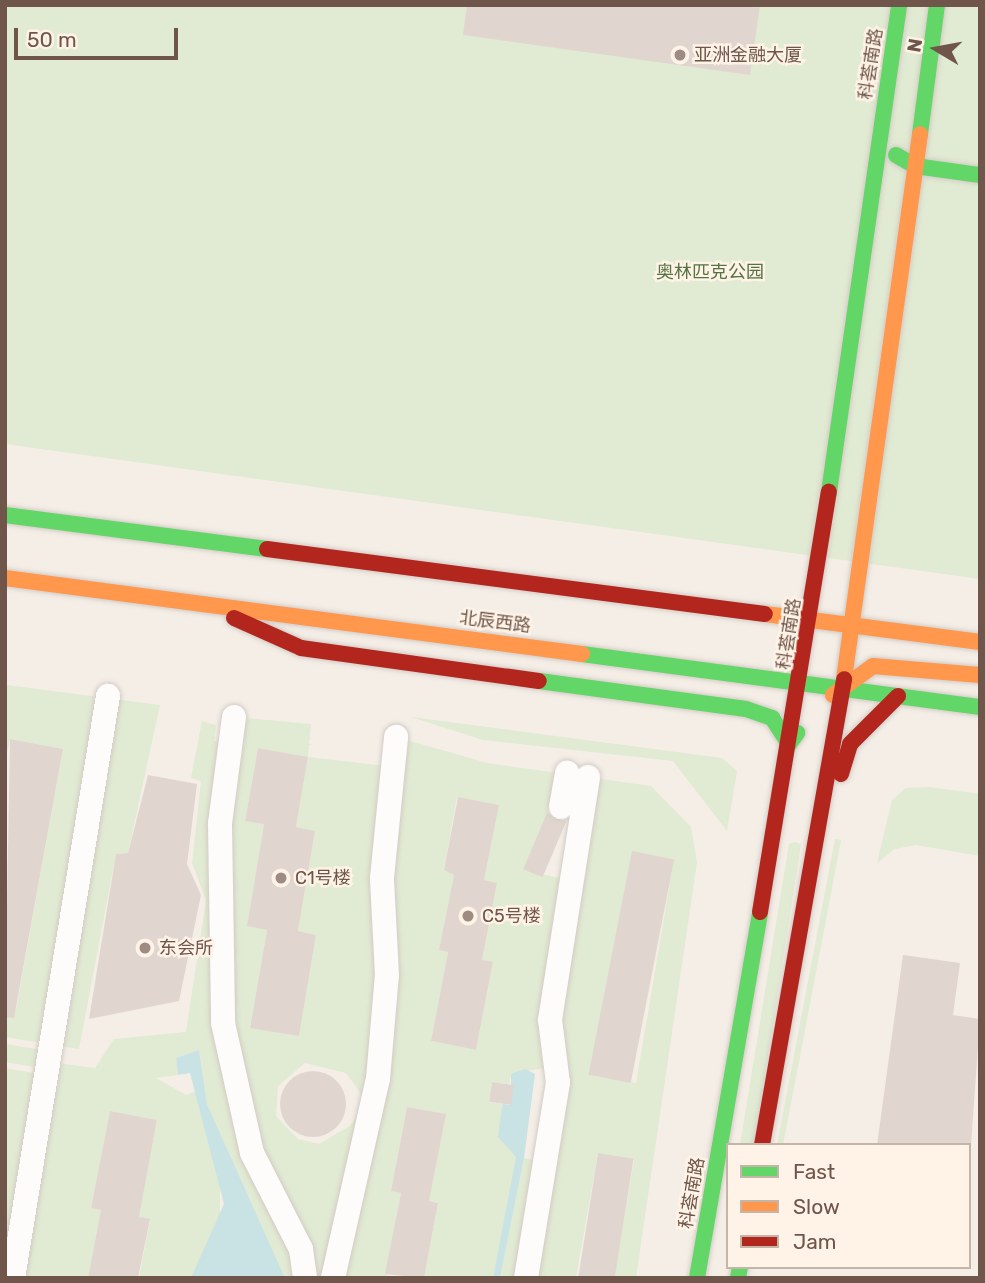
<!DOCTYPE html>
<html>
<head>
<meta charset="utf-8">
<style>
	body { margin:0 }
	#map { position:relative; width:985px; height:1283px; overflow:hidden; background:#f4eee7; font-family:Rubik,"Noto Sans SC",sans-serif }
	div>[style] { position:absolute }
	.green>* { inset:0; background:#e1ead2; transform-origin:0 0 }
	.water>* { inset:0; background:#c9e2e4 }
	.building>* { inset:0; background:#e0d6cf; transform-origin:0 0 }
	.round { border-radius:50% }
	.roads { filter:drop-shadow(0 0 2px #d3cbc5) drop-shadow(0 0 2px #d3cbc5) }
	.street>* { height:24px; margin:-12px; padding:0 12px; transform-origin:12px; border-radius:12px; background:#fdfcfb }
	.fast>* { height:16px; margin:-8px; padding:0 8px; transform-origin:8px; border-radius:8px; background:#63d668 }
	.slow>* { height:16px; margin:-8px; padding:0 8px; transform-origin:8px; border-radius:8px; background:#ff974d }
	.jam>* { height:16px; margin:-8px; padding:0 8px; transform-origin:8px; border-radius:8px; background:#b3261e }
	.dots>* { width:19px; height:19px; translate:-50% -50%; box-sizing:border-box; border:4px solid #fef3e6; border-radius:50% }
	span { translate:-50% -50%; white-space:nowrap; text-align:center; line-height:1.15; -webkit-text-stroke:5px #fef3e6; paint-order:stroke }
	.poi-label { font-size:18px; color:#6f554a }
	.left { translate:0 -50%; text-align:left }
	.street-label { font-size:18px; color:#6f554a }
	.park-label { font-size:18px; color:#547443 }
	.frame { position:absolute; inset:0; border:7px solid #6f554a; pointer-events:none }
	.legend { position:absolute; left:726px; top:1143px; width:245px; height:126px; box-sizing:border-box; background:#fef3e6; border:2px solid #c5b4a8; margin:0; padding:9px 12px; list-style:none; font-size:21px; color:#6f554a }
	.legend li { display:flex; align-items:center; gap:14px; height:35px }
	.legend b { width:35px; border:2px solid #c5b4a8 }
	.north { position:absolute; left:901px; top:14px; width:70px; height:70px; -webkit-text-stroke:5px #fef3e6; paint-order:stroke; rotate:280deg; font-size:19px; font-weight:700; line-height:28px; text-align:center; color:#6f554a }
	.north::after { content:''; display:block; margin:auto; width:24px; height:32px; background:#6f554a; clip-path:polygon(50% 0,100% 100%,50% 72%,0 100%) }
	.scale { position:absolute; left:14px; top:28px; width:164px; height:32px; box-sizing:border-box; border:4px solid #6f554a; border-top:0; padding-left:9px; font-size:21px; line-height:24px; white-space:nowrap; color:#6f554a; -webkit-text-stroke:5px #fef3e6; paint-order:stroke }
</style>
</head>
<body>
<div id="map">
	<div class="green">
		<i style="clip-path:polygon(5px 5px,980px 5px,980px 579px,5px 444px)"></i>
		<i style="clip-path:polygon(7px 685px,160px 705px,128px 853px,116px 854px,79px 1049px,5px 1037px,5px 1009px,16px 1010px,63px 749px,10px 739px,5px 763px)"></i>
		<i style="clip-path:polygon(evenodd,234px 717px,311px 724px,308px 757px,394px 767px,396px 737px,487px 763px,651px 786px,691px 827px,697px 862px,636px 1278px,614px 1278px,634px 1160px,598px 1153px,576px 1278px,500px 1278px,524px 1158px,546px 1163px,555px 1066px,511px 1074px,509px 1084px,492px 1082px,489px 1102px,503px 1104px,517px 1155px,493px 1278px,424px 1278px,438px 1203px,429px 1201px,445px 1114px,407px 1107px,391px 1191px,401px 1193px,386px 1274px,395px 1278px,285px 1278px,207px 1104px,199px 1050px,176px 1058px,178px 1075px,156px 1078px,186px 1095px,196px 1091px,220px 1174px,220px 1221px,191px 1278px,139px 1278px,150px 1220px,139px 1217px,157px 1120px,110px 1111px,91px 1208px,101px 1210px,88px 1278px,5px 1278px,5px 1068px,45px 1075px,48px 1062px,95px 1068px,114px 1039px,186px 1032px,206px 900px,192px 863px,201px 781px,191px 778px,202px 721px,216px 725px,214px 741px,230px 742px,234px 717px,258px 748px,308px 757px,296px 827px,315px 831px,298px 931px,316px 935px,299px 1036px,250px 1027px,267px 930px,247px 926px,264px 824px,245px 820px,258px 748px,234px 717px,457px 797px,499px 805px,484px 880px,497px 883px,482px 960px,493px 963px,476px 1050px,431px 1041px,448px 952px,439px 950px,454px 875px,444px 869px,457px 797px,234px 717px,549px 805px,572px 809px,559px 878px,536px 873px,549px 805px,234px 717px,632px 852px,674px 859px,636px 1083px,593px 1076px,632px 852px,234px 717px,305px 1063px,346px 1073px,367px 1102px,350px 1126px,319px 1144px,298px 1139px,276px 1116px,278px 1086px,305px 1063px)"></i>
		<i style="clip-path:polygon(411px 717px,722px 758px,737px 771px,727px 831px,673px 761px,483px 740px)"></i>
		<i style="clip-path:polygon(929px 787px,980px 794px,980px 856px,916px 845px,895px 849px,877px 863px,892px 800px,906px 788px)"></i>
		<i style="clip-path:polygon(835px 839px,841px 840px,823px 936px,783px 1145px,777px 1145px)"></i>
		<i style="clip-path:polygon(795px 842px,801px 844px,754px 1145px,740px 1145px,789px 844px)"></i>
		<i style="left:5px;top:1044px;width:38px;height:18px;rotate:9deg"></i>
	</div>
	<div class="water">
		<i style="clip-path:polygon(199px 1050px,207px 1104px,285px 1278px,191px 1278px,224px 1204px,190px 1073px,178px 1075px,176px 1058px)"></i>
		<i style="clip-path:polygon(525px 1069px,535px 1074px,524px 1158px,500px 1278px,493px 1278px,516px 1157px,498px 1137px,501px 1114px,503px 1104px,511px 1105px,511px 1074px)"></i>
	</div>
	<div class="building">
		<i style="clip-path:polygon(467px 5px,760px 5px,750px 75px,463px 35px)"></i>
		<i style="clip-path:polygon(10px 739px,63px 749px,14px 1018px,5px 1017px)"></i>
		<i style="clip-path:polygon(258px 748px,308px 757px,296px 827px,315px 831px,298px 931px,316px 935px,299px 1036px,250px 1028px,267px 930px,247px 926px,264px 824px,245px 821px)"></i>
		<i style="clip-path:polygon(148px 775px,197px 784px,187px 864px,201px 895px,179px 1001px,89px 1019px,116px 854px,128px 853px)"></i>
		<i style="clip-path:polygon(458px 797px,499px 805px,484px 880px,497px 883px,482px 960px,493px 962px,476px 1050px,431px 1041px,448px 952px,439px 950px,454px 875px,444px 870px)"></i>
		<i style="left:547px;top:813px;width:21px;height:61px;rotate:23deg"></i>
		<i style="left:632px;top:851px;width:43px;height:228px;rotate:11deg"></i>
		<i style="clip-path:polygon(903px 955px,960px 963px,953px 1015px,980px 1019px,971px 1145px,877px 1145px)"></i>
		<i class="round" style="left:280px;top:1071px;width:66px;height:66px"></i>
		<i style="left:492px;top:1082px;width:22px;height:20px;rotate:8deg"></i>
		<i style="clip-path:polygon(407px 1107px,446px 1114px,429px 1201px,438px 1203px,424px 1278px,385px 1274px,401px 1193px,391px 1191px)"></i>
		<i style="clip-path:polygon(110px 1111px,157px 1120px,139px 1217px,150px 1219px,138px 1278px,88px 1278px,101px 1210px,91px 1208px)"></i>
		<i style="left:598px;top:1153px;width:36px;height:127px;rotate:9deg"></i>
	</div>
	<div class="roads">
		<div class="street">
			<i style="left:234px;top:717px;width:108px;rotate:97.5deg"></i>
			<i style="left:220px;top:824px;width:199px;rotate:89.1deg"></i>
			<i style="left:223px;top:1023px;width:133px;rotate:77.4deg"></i>
			<i style="left:252px;top:1153px;width:108px;rotate:63deg"></i>
			<i style="left:301px;top:1249px;width:29px;rotate:82deg"></i>
			<i style="left:561px;top:807px;width:35px;rotate:-80deg"></i>
			<i style="left:13px;top:1278px;width:590px;rotate:-80.73deg"></i>
			<i style="left:333px;top:1278px;width:204px;rotate:-77.3deg"></i>
			<i style="left:378px;top:1079px;width:104px;rotate:-85.1deg"></i>
			<i style="left:387px;top:975px;width:97px;rotate:-93deg"></i>
			<i style="left:382px;top:878px;width:142px;rotate:-84.3deg"></i>
			<i style="left:526px;top:1278px;width:198px;rotate:-80.7deg"></i>
			<i style="left:558px;top:1083px;width:64px;rotate:-97.2deg"></i>
			<i style="left:550px;top:1020px;width:246px;rotate:-81.1deg"></i>
		</div>
		<div class="fast">
			<i style="left:920px;top:134px;width:130px;rotate:-82.5deg"></i>
			<i style="left:896px;top:155px;width:22px;rotate:30deg"></i>
			<i style="left:915px;top:166px;width:66px;rotate:7.9deg"></i>
			<i style="left:829px;top:492px;width:492px;rotate:-81.8deg"></i>
			<i style="left:5px;top:515px;width:264px;rotate:7.4deg"></i>
			<i style="left:582px;top:654px;width:402px;rotate:7.6deg"></i>
			<i style="left:539px;top:681px;width:209px;rotate:7.7deg"></i>
			<i style="left:746px;top:709px;width:28px;rotate:19deg"></i>
			<i style="left:772px;top:718px;width:31px;rotate:57deg"></i>
			<i style="left:789px;top:744px;width:14px;rotate:-54deg"></i>
			<i style="left:697px;top:1278px;width:371px;rotate:-80.2deg"></i>
			<i style="left:738px;top:1278px;width:11px;rotate:-80deg"></i>
		</div>
		<div class="slow">
			<i style="left:5px;top:578px;width:582px;rotate:7.5deg"></i>
			<i style="left:765px;top:614px;width:217px;rotate:7.4deg"></i>
			<i style="left:844px;top:679px;width:550px;rotate:-82.06deg"></i>
			<i style="left:833px;top:695px;width:49px;rotate:-35.9deg"></i>
			<i style="left:873px;top:666px;width:107px;rotate:4.8deg"></i>
		</div>
		<div class="jam">
			<i style="left:267px;top:549px;width:502px;rotate:7.44deg"></i>
			<i style="left:234px;top:618px;width:73px;rotate:24.1deg"></i>
			<i style="left:301px;top:648px;width:240px;rotate:7.9deg"></i>
			<i style="left:841px;top:774px;width:31px;rotate:-73deg"></i>
			<i style="left:850px;top:744px;width:68px;rotate:-45deg"></i>
			<i style="left:760px;top:912px;width:426px;rotate:-80.7deg"></i>
			<i style="left:762px;top:1145px;width:473px;rotate:-80deg"></i>
		</div>
	</div>
	<div class="dots">
		<i style="left:680px;top:55px;background:#9e8b81"></i>
		<i style="left:281px;top:878px;background:#9e8b81"></i>
		<i style="left:468px;top:916px;background:#9e8b81"></i>
		<i style="left:145px;top:948px;background:#9e8b81"></i>
	</div>
	<div class="poi-label">
		<span class="left" style="left:694px;top:55px">亚洲金融大厦</span>
		<span class="left" style="left:295px;top:878px">C1号楼</span>
		<span class="left" style="left:482px;top:916px">C5号楼</span>
		<span class="left" style="left:159px;top:948px">东会所</span>
	</div>
	<div class="street-label">
		<span style="left:871px;top:64px;rotate:-81deg">科荟南路</span>
		<span style="left:495px;top:622px;rotate:7deg">北辰西路</span>
		<span style="left:789px;top:634px;rotate:-81deg">科荟南路</span>
		<span style="left:692px;top:1193px;rotate:-80deg">科荟南路</span>
	</div>
	<div class="park-label">
		<span style="left:710px;top:272px">奥林匹克公园</span>
	</div>
	<div class="frame"></div>
	<ul class="legend">
	<li><b style="height:9px;background:#63d668"></b>Fast</li>
	<li><b style="height:9px;background:#ff974d"></b>Slow</li>
	<li><b style="height:9px;background:#b3261e"></b>Jam</li>
	</ul>
	<div class="north">N</div>
	<div class="scale">50 m</div>
</div>
</body>
</html>
